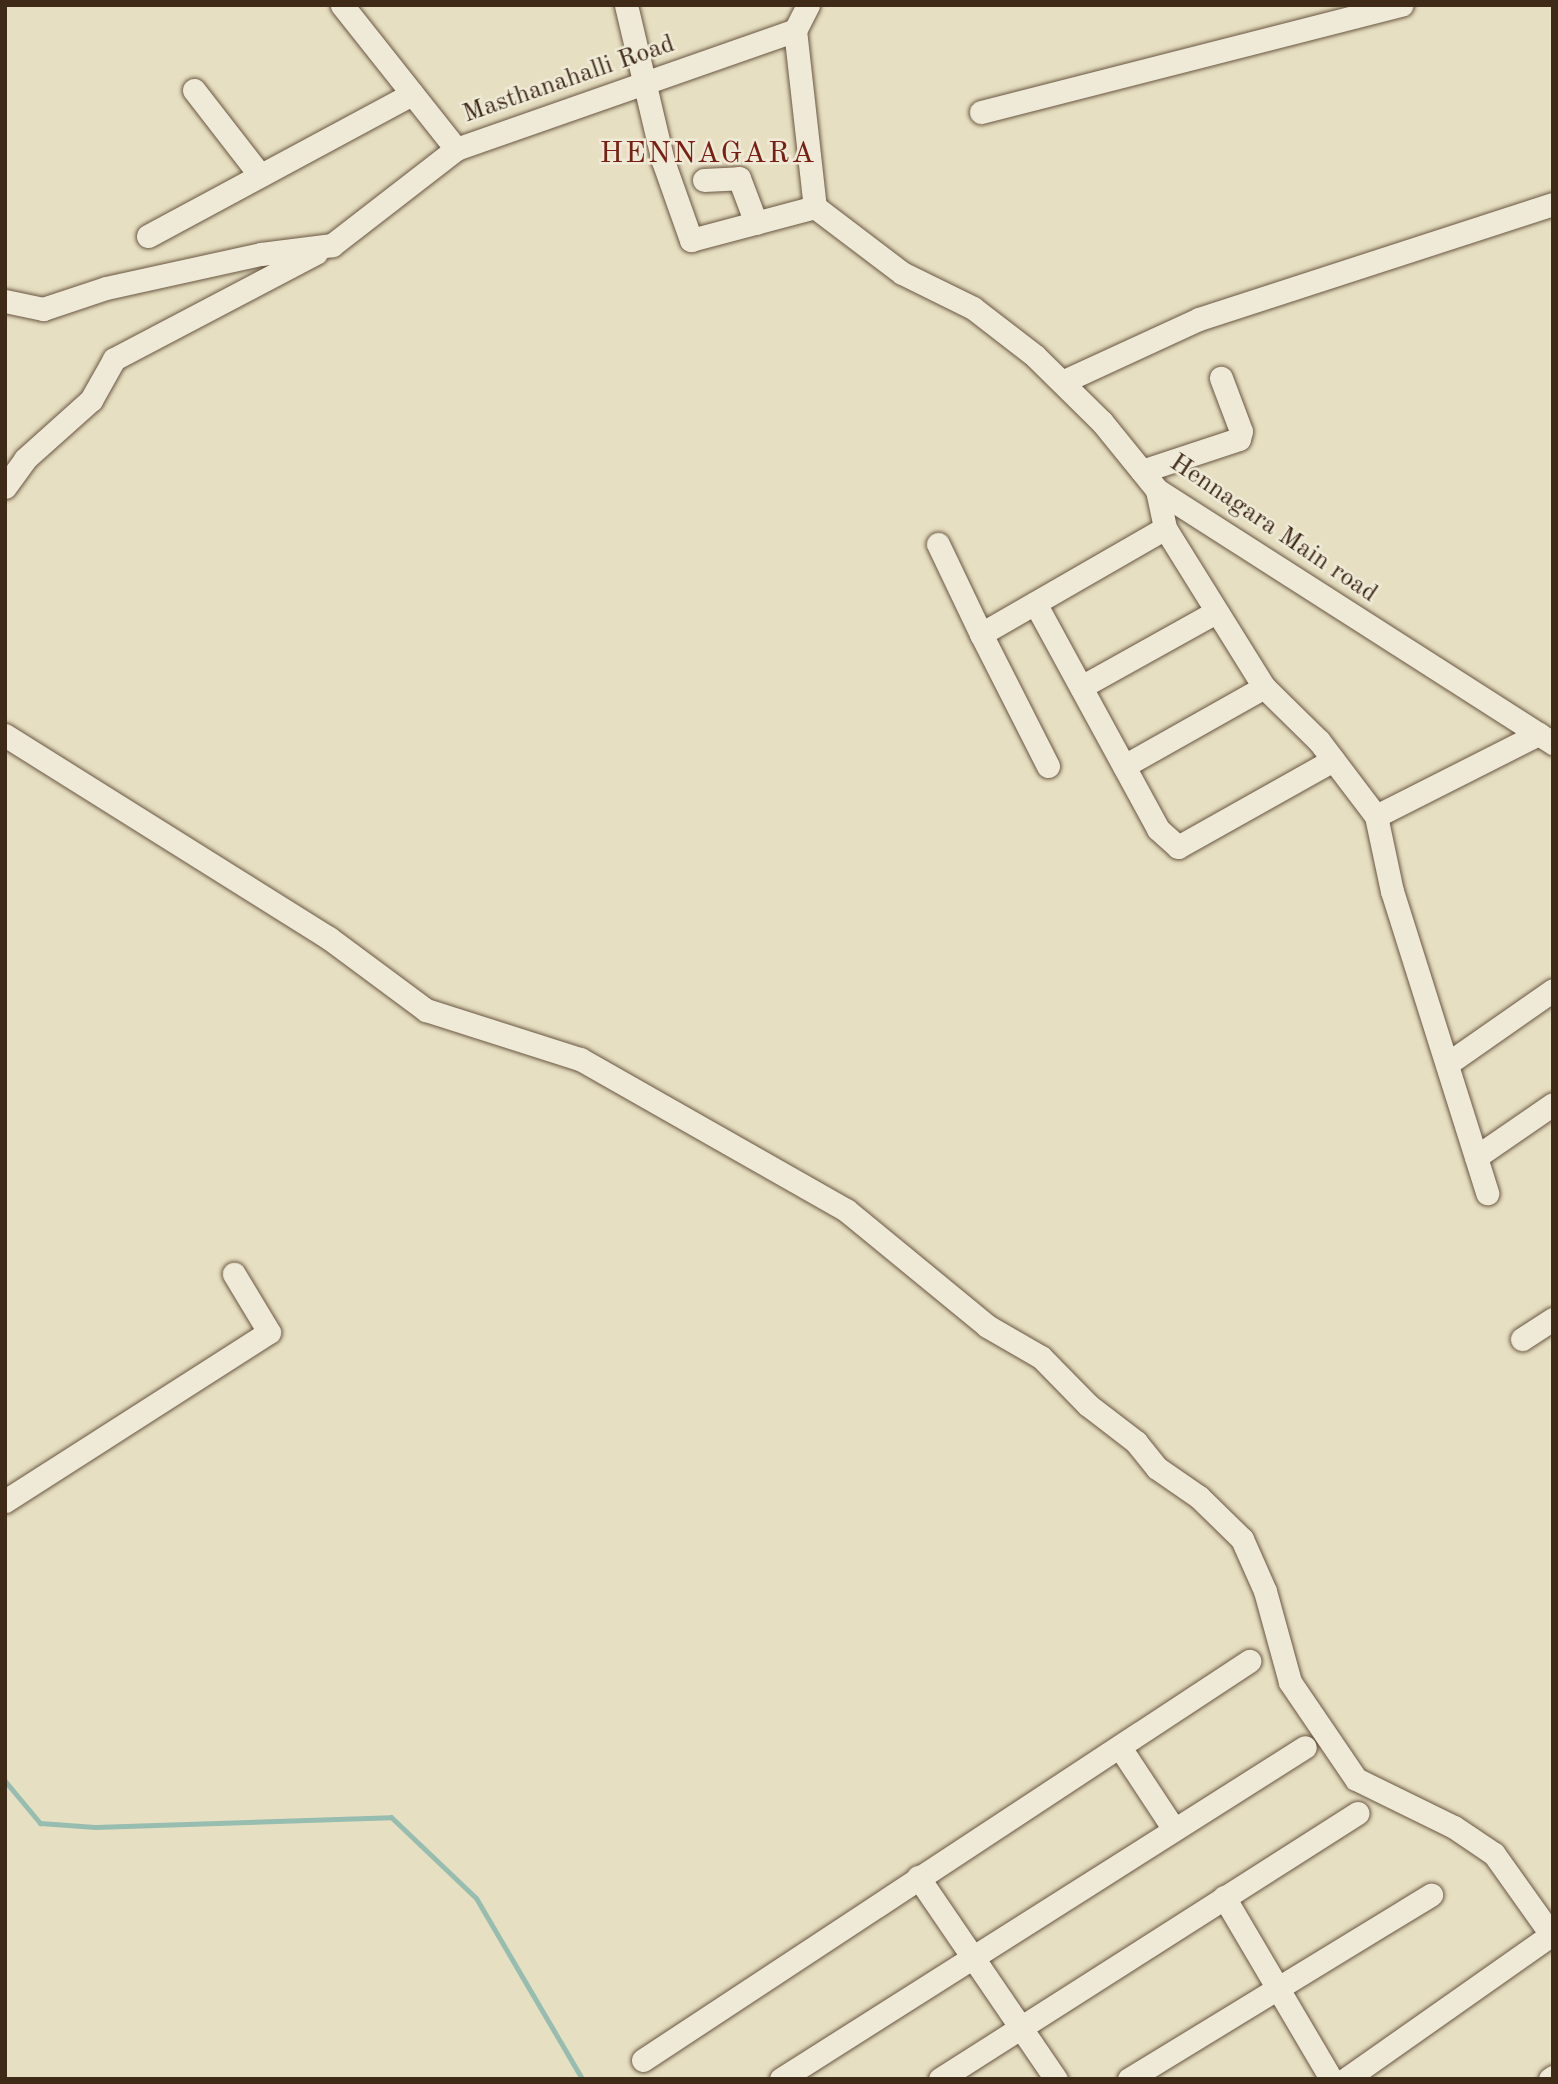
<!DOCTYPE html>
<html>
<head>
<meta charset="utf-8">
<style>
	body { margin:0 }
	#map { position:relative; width:1558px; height:2084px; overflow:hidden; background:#e7dfc1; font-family:"Old Standard TT",serif }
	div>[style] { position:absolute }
	.stream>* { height:5px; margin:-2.5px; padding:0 2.5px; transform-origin:2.5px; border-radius:2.5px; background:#97bdb0 }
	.roads { filter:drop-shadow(0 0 2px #695642) drop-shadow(0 0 2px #695642) }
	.minor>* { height:23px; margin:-11.5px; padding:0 11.5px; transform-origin:11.5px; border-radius:11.5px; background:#efead7 }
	span { translate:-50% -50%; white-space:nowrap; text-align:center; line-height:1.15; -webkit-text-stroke:5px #efead7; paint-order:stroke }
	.street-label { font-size:26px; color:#3f2917 }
	.quarter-label { font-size:30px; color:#7a1f14; letter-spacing:2px }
	.frame { position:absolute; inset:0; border:7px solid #3f2917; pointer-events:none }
</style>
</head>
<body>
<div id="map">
	<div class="stream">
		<i style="left:5px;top:1781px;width:55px;rotate:50.2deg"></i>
		<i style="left:40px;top:1823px;width:55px;rotate:4.2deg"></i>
		<i style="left:95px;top:1827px;width:296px;rotate:-1.9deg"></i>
		<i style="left:391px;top:1817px;width:117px;rotate:43.6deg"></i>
		<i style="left:476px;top:1898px;width:210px;rotate:59.6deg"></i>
	</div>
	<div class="roads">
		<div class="minor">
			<i style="left:342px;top:5px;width:184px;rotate:51.6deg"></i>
			<i style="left:456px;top:149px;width:359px;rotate:-19.3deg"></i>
			<i style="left:626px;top:5px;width:160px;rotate:76.7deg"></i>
			<i style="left:663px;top:161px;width:84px;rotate:70.5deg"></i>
			<i style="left:691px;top:240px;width:128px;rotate:-14.9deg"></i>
			<i style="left:808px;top:5px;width:28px;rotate:117deg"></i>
			<i style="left:795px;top:30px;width:178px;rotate:83.6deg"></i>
			<i style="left:815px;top:207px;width:109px;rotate:37.2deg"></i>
			<i style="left:902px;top:273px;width:79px;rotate:26.2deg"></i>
			<i style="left:973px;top:308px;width:78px;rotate:37.7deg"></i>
			<i style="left:1035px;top:356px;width:94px;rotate:44.6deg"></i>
			<i style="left:1102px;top:422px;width:87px;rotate:51deg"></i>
			<i style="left:1157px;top:490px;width:470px;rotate:32.6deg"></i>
			<i style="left:194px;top:90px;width:108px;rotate:52.2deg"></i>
			<i style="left:981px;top:112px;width:434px;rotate:-14.3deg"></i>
			<i style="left:704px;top:180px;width:35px;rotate:-3deg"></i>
			<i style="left:739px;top:178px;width:48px;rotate:69.3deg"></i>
			<i style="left:148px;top:236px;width:300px;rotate:-28.3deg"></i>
			<i style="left:5px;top:301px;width:39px;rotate:12deg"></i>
			<i style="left:43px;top:309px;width:66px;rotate:-18.4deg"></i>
			<i style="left:106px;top:288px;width:159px;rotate:-12.4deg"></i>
			<i style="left:261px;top:254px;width:72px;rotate:-7.2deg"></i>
			<i style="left:332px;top:245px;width:157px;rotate:-37.7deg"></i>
			<i style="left:1062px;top:382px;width:151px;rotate:-24.7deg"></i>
			<i style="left:1199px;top:319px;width:372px;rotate:-18deg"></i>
			<i style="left:1142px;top:471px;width:102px;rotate:-18.3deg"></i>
			<i style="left:1239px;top:439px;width:8px;rotate:-76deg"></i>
			<i style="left:1241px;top:431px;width:57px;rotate:-110.7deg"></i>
			<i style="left:5px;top:487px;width:34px;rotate:-54deg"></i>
			<i style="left:25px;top:459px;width:89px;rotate:-41.8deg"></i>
			<i style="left:91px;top:400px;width:47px;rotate:-60.7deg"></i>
			<i style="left:114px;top:359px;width:228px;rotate:-27.7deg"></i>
			<i style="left:1157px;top:490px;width:39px;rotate:78deg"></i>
			<i style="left:1165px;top:528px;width:187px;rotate:58.1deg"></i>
			<i style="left:1264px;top:687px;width:77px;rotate:44.5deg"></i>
			<i style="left:1319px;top:741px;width:94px;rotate:52.8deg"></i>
			<i style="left:1376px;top:816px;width:77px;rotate:78deg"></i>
			<i style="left:1392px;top:891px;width:317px;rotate:72.5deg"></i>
			<i style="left:938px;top:544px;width:100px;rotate:64.5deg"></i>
			<i style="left:1035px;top:603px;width:257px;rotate:61.4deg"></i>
			<i style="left:1158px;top:829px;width:27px;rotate:42deg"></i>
			<i style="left:1178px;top:847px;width:178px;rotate:-29.3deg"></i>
			<i style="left:1081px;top:687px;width:154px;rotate:-29.1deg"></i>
			<i style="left:5px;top:735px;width:382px;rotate:32.1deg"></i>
			<i style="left:329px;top:938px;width:121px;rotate:36.6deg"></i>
			<i style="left:426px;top:1010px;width:162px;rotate:17.7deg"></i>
			<i style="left:580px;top:1059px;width:306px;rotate:29.6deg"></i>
			<i style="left:846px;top:1210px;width:183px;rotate:39.4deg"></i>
			<i style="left:987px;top:1326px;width:62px;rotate:29.9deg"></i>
			<i style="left:1041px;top:1357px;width:67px;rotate:45.6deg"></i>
			<i style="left:1088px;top:1405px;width:61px;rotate:37.6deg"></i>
			<i style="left:1136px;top:1442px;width:33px;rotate:51deg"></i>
			<i style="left:1157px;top:1468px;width:51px;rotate:34.6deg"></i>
			<i style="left:1199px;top:1497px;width:60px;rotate:44.3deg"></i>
			<i style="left:1242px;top:1539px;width:57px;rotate:66.1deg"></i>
			<i style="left:1265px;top:1591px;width:94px;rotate:74.6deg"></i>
			<i style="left:1290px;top:1682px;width:117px;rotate:55.8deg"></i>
			<i style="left:1356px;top:1779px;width:109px;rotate:26.1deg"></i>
			<i style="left:1454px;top:1827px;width:48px;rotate:34deg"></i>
			<i style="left:1494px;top:1854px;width:102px;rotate:54.6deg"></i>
			<i style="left:1048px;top:766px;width:148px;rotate:-116.9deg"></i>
			<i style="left:981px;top:634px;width:212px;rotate:-29.9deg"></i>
			<i style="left:1124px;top:766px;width:161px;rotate:-29.4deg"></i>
			<i style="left:1376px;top:816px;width:182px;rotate:-26.8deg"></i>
			<i style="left:1447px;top:1064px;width:129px;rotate:-34.9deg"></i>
			<i style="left:1476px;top:1157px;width:93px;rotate:-34.5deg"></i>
			<i style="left:1522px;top:1339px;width:37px;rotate:-33deg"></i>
			<i style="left:5px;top:1501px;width:313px;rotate:-32.6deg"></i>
			<i style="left:269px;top:1332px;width:68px;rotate:-121.1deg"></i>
			<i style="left:1121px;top:1749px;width:95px;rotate:56.6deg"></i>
			<i style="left:918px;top:1877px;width:245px;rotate:55.7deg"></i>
			<i style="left:1224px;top:1897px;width:211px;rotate:59.5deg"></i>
			<i style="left:643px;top:2060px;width:726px;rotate:-33.36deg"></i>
			<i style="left:781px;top:2079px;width:620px;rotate:-32.36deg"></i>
			<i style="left:940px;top:2079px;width:495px;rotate:-32.5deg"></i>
			<i style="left:1129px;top:2079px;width:354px;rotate:-31.4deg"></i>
			<i style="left:1346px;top:2079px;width:251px;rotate:-35.1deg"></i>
			<i style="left:1550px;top:2079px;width:4px;rotate:-34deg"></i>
		</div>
	</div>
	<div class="street-label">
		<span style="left:569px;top:80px;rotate:-19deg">Masthanahalli Road</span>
		<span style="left:1273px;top:529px;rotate:34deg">Hennagara Main road</span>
	</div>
	<div class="quarter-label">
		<span style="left:708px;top:154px">HENNAGARA</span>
	</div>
	<div class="frame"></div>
</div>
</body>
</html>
